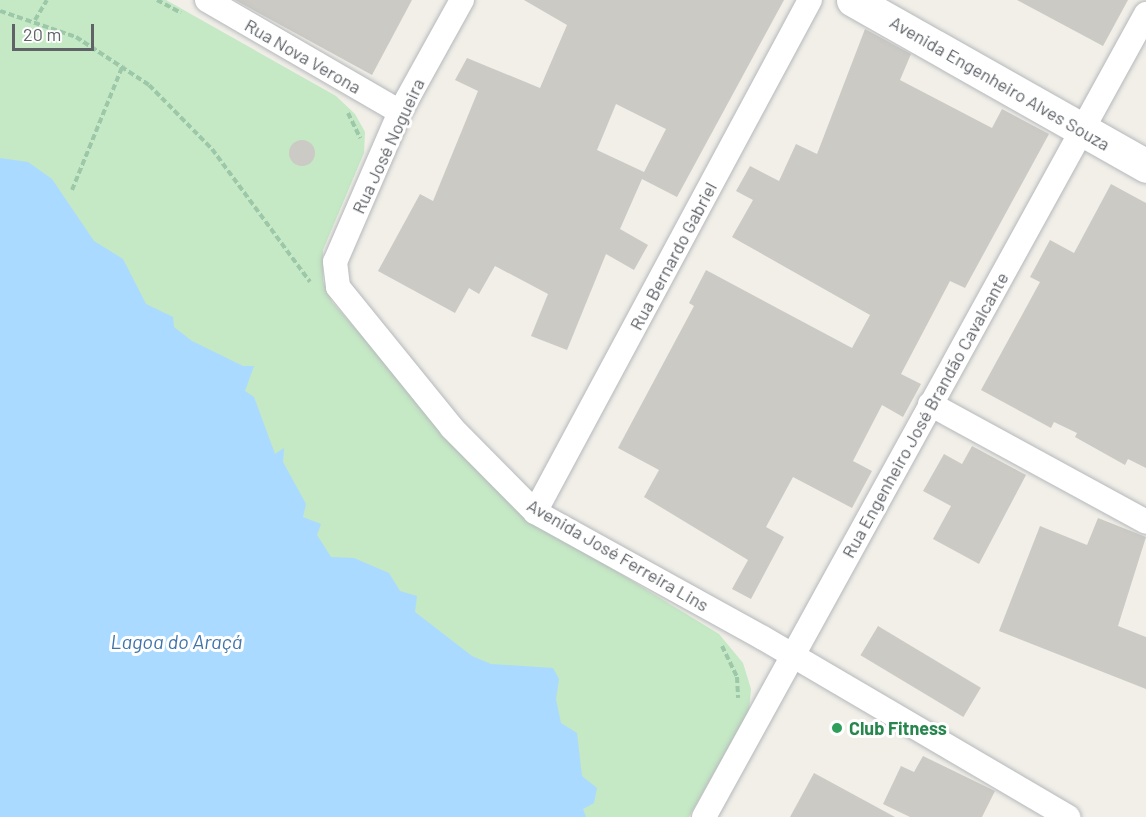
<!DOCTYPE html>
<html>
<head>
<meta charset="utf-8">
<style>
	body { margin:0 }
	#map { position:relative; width:1146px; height:817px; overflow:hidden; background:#f1efe8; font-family:Barlow,sans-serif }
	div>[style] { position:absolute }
	.green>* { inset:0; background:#c5e8c5 }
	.water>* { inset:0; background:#aadaff }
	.building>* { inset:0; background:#cccac5; transform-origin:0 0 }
	.round { border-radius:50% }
	.path>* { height:4px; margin-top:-2px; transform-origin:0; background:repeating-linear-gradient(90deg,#9cc7a9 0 6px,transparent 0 9px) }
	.roads { filter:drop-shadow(0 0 2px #b5b8bc) drop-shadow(0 0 2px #b5b8bc) }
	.minor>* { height:24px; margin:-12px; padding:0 12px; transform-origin:12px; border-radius:12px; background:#fff }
	.secondary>* { height:33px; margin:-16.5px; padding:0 16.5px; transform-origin:16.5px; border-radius:16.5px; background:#fff }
	.dots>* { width:16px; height:16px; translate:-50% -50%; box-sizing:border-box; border:3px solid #fff; border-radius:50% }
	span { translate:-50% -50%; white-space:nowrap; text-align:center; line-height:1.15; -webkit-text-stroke:6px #fff; paint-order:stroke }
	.street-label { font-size:18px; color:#5f6368 }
	.leisure-label { font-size:18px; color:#27864d; font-weight:700 }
	.left { translate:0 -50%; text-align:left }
	.water-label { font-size:20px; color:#4174aa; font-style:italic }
	.scale { position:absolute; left:12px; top:24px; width:82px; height:27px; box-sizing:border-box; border:3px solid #5f6368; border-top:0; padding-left:8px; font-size:18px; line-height:21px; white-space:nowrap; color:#5f6368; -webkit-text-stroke:4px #fff; paint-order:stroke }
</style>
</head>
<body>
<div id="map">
	<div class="green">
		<i style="clip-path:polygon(0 0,166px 0,336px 96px,355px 114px,365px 132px,364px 153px,323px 250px,323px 281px,332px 302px,516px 510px,719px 634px,743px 663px,751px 689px,749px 711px,689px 817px,0 817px)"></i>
	</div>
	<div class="water">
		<i style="clip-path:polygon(0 158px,28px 162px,52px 179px,94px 241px,123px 259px,146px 304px,173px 317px,174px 327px,192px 341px,243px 366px,254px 366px,245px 391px,254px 397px,275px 454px,284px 448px,283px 462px,306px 504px,303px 517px,321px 524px,317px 535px,331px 557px,354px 558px,389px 573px,400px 591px,417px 596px,415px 612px,472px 656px,491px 664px,553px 668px,559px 679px,556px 699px,561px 723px,577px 733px,582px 776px,597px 788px,594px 803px,583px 809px,586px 817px,0 817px)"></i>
	</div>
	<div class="building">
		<i style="clip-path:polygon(235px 0,412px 0,372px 75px)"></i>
		<i style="clip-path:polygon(evenodd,524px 0,784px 0,677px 197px,642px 179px,620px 229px,648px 245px,634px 270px,606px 254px,567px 350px,531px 336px,548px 294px,495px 266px,479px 294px,469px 288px,455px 313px,378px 271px,420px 194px,433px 201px,478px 91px,455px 80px,467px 58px,540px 88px,567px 25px,524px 0,616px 104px,666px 129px,644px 172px,597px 150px,616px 104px)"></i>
		<i style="clip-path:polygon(1017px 0,1128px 0,1103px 46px)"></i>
		<i style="clip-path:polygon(865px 29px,911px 54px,900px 80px,992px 128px,1002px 109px,1049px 134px,965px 288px,950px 281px,901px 374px,921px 384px,903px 417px,882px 405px,853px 461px,872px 471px,852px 508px,793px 477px,766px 527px,784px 537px,751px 599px,732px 589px,748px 560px,644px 497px,659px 470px,618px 448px,694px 306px,689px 303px,706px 270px,852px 348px,870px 315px,732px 237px,753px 200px,736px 191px,750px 166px,779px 181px,796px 144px,817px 154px)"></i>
		<i class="round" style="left:289px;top:140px;width:26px;height:26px"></i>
		<i style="clip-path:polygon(1111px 184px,1146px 203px,1146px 468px,1128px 459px,1125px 465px,1075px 437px,1077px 433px,1054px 422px,1051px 428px,981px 390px,1040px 282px,1030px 277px,1050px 240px,1074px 253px)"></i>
		<i style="clip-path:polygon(972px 446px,1026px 475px,979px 564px,933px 539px,951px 506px,923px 491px,944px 454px,962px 464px)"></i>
		<i style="clip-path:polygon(1098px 518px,1146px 537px,1118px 626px,1146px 637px,1146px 689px,999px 631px,1040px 526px,1087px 545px)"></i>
		<i style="left:878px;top:626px;width:120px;height:34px;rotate:31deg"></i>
		<i style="clip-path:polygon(923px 756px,995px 791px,982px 817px,910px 817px,883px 804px,901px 766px,914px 772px)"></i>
		<i style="clip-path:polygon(814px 773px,895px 817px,790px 817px)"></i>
	</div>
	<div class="path">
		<i style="left:157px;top:0;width:27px;rotate:28deg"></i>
		<i style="left:0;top:11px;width:80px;rotate:18.9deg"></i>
		<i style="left:76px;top:37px;width:87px;rotate:33.3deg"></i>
		<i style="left:149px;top:85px;width:90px;rotate:45.5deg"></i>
		<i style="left:212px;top:149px;width:165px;rotate:53.6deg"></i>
		<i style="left:35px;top:20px;width:23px;rotate:-59deg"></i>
		<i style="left:348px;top:113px;width:28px;rotate:64deg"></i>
		<i style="left:72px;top:190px;width:135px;rotate:-67.8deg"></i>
		<i style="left:722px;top:646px;width:34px;rotate:64deg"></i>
		<i style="left:737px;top:677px;width:21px;rotate:87deg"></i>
	</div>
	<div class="roads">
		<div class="minor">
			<i style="left:207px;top:0;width:223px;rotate:30.1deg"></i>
			<i style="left:462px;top:0;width:128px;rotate:119deg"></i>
			<i style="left:400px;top:112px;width:163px;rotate:113.4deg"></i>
			<i style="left:335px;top:262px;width:25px;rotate:83deg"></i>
			<i style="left:338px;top:287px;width:181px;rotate:51deg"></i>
			<i style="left:452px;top:428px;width:118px;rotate:45.3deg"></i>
			<i style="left:535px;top:512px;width:260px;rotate:28.9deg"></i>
			<i style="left:763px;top:638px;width:354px;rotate:30.4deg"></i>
			<i style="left:930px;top:404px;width:246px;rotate:28.6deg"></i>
			<i style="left:535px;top:512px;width:581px;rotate:-61.76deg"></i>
			<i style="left:704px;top:817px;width:917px;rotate:-61.17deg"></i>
		</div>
		<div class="secondary">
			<i style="left:853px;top:0;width:337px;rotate:29.5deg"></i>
		</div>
	</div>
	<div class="dots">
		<i style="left:837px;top:728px;background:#2e9e5b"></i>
	</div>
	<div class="street-label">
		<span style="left:303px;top:56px;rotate:30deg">Rua Nova Verona</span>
		<span style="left:1000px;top:83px;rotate:30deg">Avenida Engenheiro Alves Souza</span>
		<span style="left:388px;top:146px;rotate:-65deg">Rua José Nogueira</span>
		<span style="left:673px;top:256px;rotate:-62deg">Rua Bernardo Gabriel</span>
		<span style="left:925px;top:415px;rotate:-61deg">Rua Engenheiro José Brandão Cavalcante</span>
		<span style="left:618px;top:555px;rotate:30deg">Avenida José Ferreira Lins</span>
	</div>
	<div class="leisure-label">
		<span class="left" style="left:849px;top:728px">Club Fitness</span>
	</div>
	<div class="water-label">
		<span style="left:176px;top:641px">Lagoa do Araçá</span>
	</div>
	<div class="scale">20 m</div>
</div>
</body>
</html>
